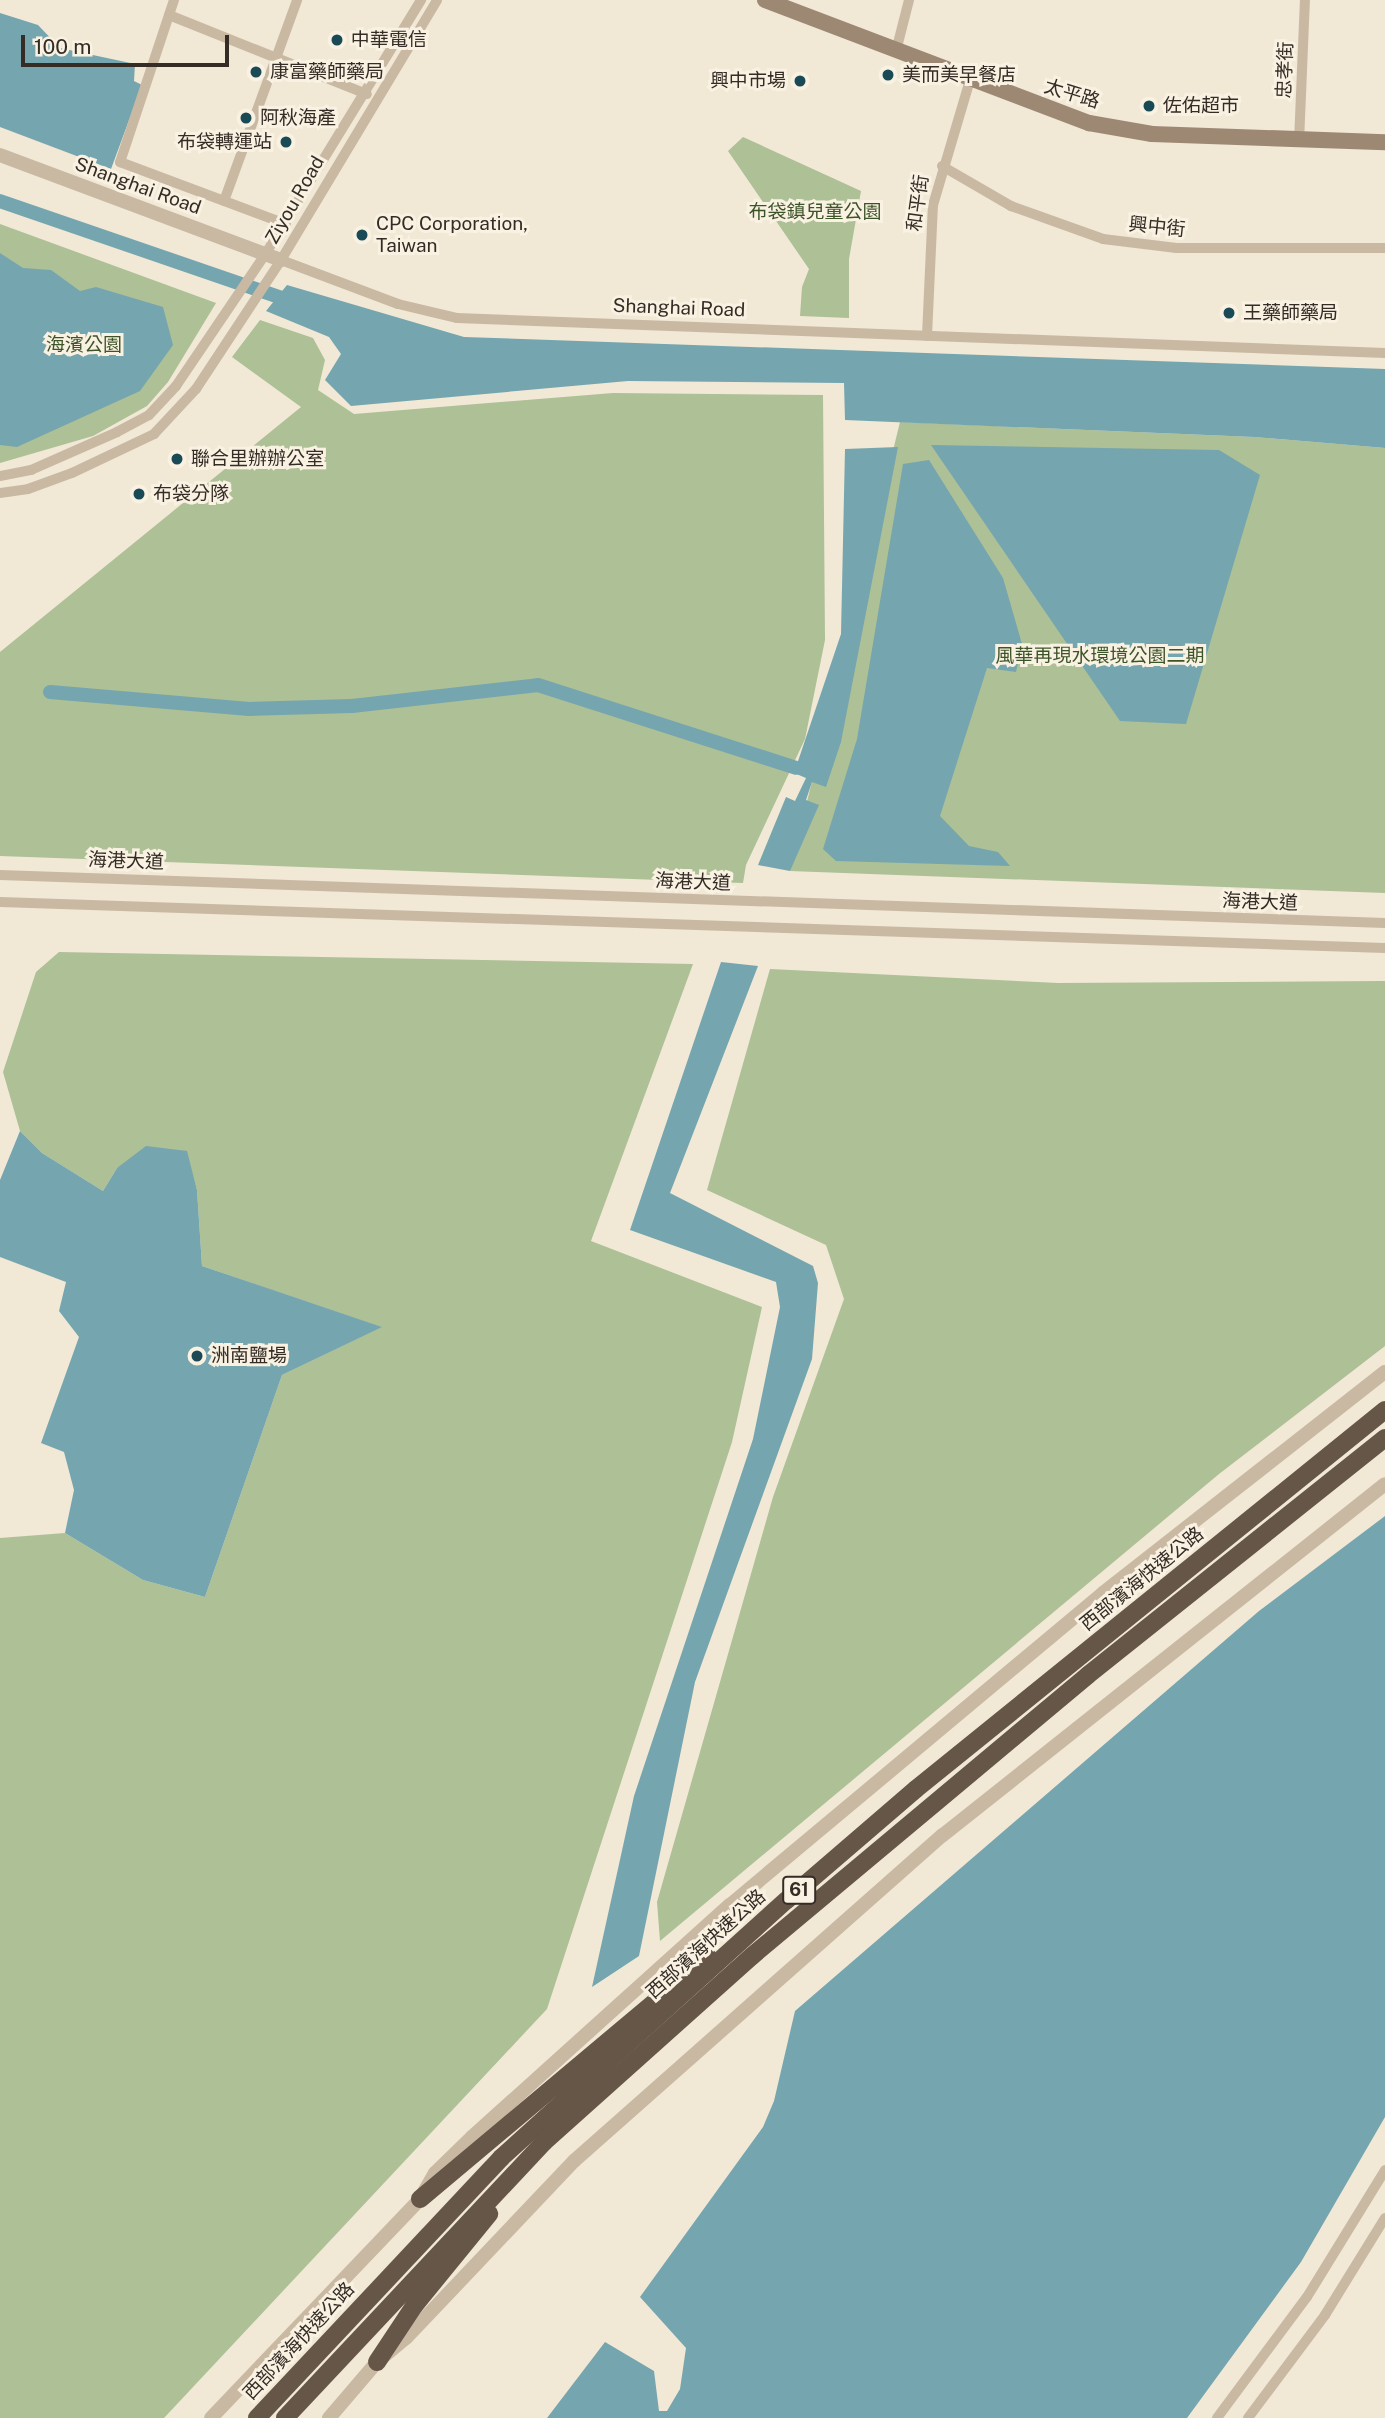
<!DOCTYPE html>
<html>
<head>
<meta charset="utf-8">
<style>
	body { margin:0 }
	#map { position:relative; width:1385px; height:2418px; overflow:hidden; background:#f1e8d6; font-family:"Public Sans","Noto Sans TC",sans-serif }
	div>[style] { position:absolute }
	.green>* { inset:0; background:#adc096 }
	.water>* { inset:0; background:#75a5af }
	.canal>* { height:14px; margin:-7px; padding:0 7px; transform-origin:7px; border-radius:7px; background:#75a5af }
	.minor>* { height:10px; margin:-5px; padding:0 5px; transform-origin:5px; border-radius:5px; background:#c9b9a2 }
	.tertiary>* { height:14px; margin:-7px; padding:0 7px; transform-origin:7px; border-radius:7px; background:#c9b9a2 }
	.secondary>* { height:16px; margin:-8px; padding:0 8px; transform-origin:8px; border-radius:8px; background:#9d8874 }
	.trunk>* { height:18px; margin:-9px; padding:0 9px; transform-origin:9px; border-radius:9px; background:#665648 }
	.dots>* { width:19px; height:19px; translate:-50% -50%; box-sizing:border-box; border:4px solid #f9f2e2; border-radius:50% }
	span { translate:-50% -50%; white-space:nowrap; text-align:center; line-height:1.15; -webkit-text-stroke:6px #f9f2e2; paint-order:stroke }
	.shield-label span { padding:2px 5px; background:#f9f2e2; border:2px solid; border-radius:5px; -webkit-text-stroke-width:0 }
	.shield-label { font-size:18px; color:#342c25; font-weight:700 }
	.poi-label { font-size:19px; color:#342c25 }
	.left { translate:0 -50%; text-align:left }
	.right { translate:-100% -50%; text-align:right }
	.street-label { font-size:19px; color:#342c25 }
	.park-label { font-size:19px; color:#3d5328 }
	.scale { position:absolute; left:21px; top:35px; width:208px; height:32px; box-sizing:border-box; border:4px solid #342c25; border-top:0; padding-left:9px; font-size:21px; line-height:24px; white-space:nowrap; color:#342c25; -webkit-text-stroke:5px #f9f2e2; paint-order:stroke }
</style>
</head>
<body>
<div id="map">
	<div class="green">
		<i style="clip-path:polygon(743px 137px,861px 191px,849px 259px,849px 318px,800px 316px,802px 287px,809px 269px,728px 151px)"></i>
		<i style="clip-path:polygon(0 224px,216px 303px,168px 382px,147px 406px,93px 436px,0 463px)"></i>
		<i style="clip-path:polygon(260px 320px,313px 338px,325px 360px,318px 390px,354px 414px,613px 393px,823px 395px,825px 640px,805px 739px,746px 865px,743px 883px,0 856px,0 652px,301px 407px,232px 357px)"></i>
		<i style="clip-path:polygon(900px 422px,1254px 437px,1385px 448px,1385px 893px,790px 871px)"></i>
		<i style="clip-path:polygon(59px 952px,693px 964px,591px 1241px,762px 1307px,732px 1442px,547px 2009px,164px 2418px,0 2418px,0 1538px,65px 1533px,143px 1580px,205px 1597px,282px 1375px,381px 1327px,202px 1266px,197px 1190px,186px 1151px,117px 1168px,103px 1191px,42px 1153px,20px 1131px,3px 1072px,36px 972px)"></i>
		<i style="clip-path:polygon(770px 969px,1058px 983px,1385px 981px,1385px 1346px,1219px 1474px,660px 1941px,657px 1902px,773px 1497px,844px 1299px,826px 1245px,707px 1190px)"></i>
	</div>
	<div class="water">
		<i style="clip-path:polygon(0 13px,38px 25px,60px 48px,135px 64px,134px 81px,142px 85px,111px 169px,0 127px)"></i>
		<i style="clip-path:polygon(0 253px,23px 268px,51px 270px,80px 291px,96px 287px,163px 307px,173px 345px,140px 391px,17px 447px,0 445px)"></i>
		<i style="clip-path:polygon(287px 285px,464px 337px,1385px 369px,1385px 448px,1254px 437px,845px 420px,844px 383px,628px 381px,351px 406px,325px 380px,341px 354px,329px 337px,266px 311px)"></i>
		<i style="clip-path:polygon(931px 445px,1219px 450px,1260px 475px,1186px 724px,1120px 721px)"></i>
		<i style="clip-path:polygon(898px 447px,841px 742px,826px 787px,812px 782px,806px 800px,819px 805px,790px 871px,758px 865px,786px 797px,795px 801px,806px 778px,794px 773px,841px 634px,845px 449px)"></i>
		<i style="clip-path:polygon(929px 460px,1003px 578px,1022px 644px,1016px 672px,987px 668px,940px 816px,969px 846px,998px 852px,1010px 866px,836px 861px,823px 849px,857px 739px,903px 464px)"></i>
		<i style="clip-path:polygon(721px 962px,758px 966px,670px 1193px,813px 1266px,818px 1283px,812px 1359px,695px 1682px,639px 1956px,592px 1987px,634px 1796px,753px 1439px,780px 1307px,776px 1282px,630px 1230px)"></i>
		<i style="clip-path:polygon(20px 1131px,42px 1153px,103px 1191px,117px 1168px,146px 1146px,187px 1151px,197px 1190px,202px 1266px,382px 1327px,282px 1375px,205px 1597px,143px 1580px,65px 1533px,74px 1490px,64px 1452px,41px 1443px,79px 1337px,59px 1311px,66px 1282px,0 1257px,0 1180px)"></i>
		<i style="clip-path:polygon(1385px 1516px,1385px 2117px,1301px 2262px,1187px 2418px,547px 2418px,605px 2342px,654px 2371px,659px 2411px,667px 2411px,680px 2389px,686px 2348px,640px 2297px,763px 2127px,774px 2101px,795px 2011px,1259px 1611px)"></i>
	</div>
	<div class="canal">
		<i style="left:0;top:201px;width:310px;rotate:19deg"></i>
		<i style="left:50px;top:692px;width:200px;rotate:4.9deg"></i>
		<i style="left:249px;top:709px;width:103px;rotate:-1.7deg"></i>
		<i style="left:352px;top:706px;width:187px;rotate:-6.4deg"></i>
		<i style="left:538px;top:685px;width:271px;rotate:17.8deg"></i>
	</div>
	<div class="minor">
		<i style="left:174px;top:0;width:171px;rotate:108.4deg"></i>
		<i style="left:120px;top:162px;width:177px;rotate:20.5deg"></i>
		<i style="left:169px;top:15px;width:213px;rotate:21.8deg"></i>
		<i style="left:896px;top:51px;width:53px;rotate:-75.7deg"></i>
		<i style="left:1299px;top:142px;width:142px;rotate:-87.6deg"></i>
		<i style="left:942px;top:166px;width:80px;rotate:30.1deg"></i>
		<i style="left:1011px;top:206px;width:98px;rotate:19.7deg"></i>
		<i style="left:1103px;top:239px;width:74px;rotate:7deg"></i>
		<i style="left:1176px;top:248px;width:209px"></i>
		<i style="left:224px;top:201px;width:214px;rotate:-70deg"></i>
		<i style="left:281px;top:260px;width:125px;rotate:20.6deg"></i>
		<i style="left:398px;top:304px;width:61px;rotate:13.3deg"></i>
		<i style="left:457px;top:318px;width:929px;rotate:2.16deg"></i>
		<i style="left:927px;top:336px;width:131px;rotate:-87.4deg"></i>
		<i style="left:933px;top:205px;width:130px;rotate:-73.5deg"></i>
		<i style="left:0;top:476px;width:32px;rotate:-11deg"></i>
		<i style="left:31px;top:470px;width:94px;rotate:-23.8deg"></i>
		<i style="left:117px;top:432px;width:36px;rotate:-28deg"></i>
		<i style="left:149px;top:415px;width:40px;rotate:-47deg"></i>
		<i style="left:176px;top:386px;width:161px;rotate:-55.9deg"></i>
		<i style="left:266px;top:253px;width:297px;rotate:-58.5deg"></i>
		<i style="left:0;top:493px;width:28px;rotate:-8deg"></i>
		<i style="left:28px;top:489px;width:47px;rotate:-20deg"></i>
		<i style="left:72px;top:473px;width:91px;rotate:-25.4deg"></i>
		<i style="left:154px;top:434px;width:62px;rotate:-47deg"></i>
		<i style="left:196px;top:389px;width:154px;rotate:-56.6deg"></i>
		<i style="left:281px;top:260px;width:303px;rotate:-59deg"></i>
		<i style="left:0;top:875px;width:1386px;rotate:1.98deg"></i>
		<i style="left:0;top:902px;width:1386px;rotate:1.9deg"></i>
		<i style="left:1217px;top:2418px;width:151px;rotate:-53.4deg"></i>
		<i style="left:1307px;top:2297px;width:149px;rotate:-58.4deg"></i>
		<i style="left:1248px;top:2418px;width:129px;rotate:-53.2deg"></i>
		<i style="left:1325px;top:2315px;width:114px;rotate:-58.3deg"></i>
	</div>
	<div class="tertiary">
		<i style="left:0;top:155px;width:300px;rotate:20.5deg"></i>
		<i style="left:211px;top:2418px;width:303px;rotate:-46.3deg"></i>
		<i style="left:420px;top:2199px;width:30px;rotate:-60deg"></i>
		<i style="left:435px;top:2173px;width:52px;rotate:-44.2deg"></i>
		<i style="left:472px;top:2137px;width:347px;rotate:-42deg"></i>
		<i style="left:730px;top:1905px;width:486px;rotate:-39.9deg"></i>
		<i style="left:1103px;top:1593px;width:358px;rotate:-38.1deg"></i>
		<i style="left:329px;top:2418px;width:74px;rotate:-49.4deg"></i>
		<i style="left:377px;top:2362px;width:38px;rotate:-40deg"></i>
		<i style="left:406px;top:2338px;width:244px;rotate:-46.5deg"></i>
		<i style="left:574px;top:2161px;width:492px;rotate:-41.5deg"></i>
		<i style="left:943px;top:1835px;width:564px;rotate:-38.45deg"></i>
	</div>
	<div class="secondary">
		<i style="left:765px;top:0;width:347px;rotate:20.8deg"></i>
		<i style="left:1089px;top:123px;width:64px;rotate:9.9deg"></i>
		<i style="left:1152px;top:134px;width:233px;rotate:2deg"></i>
	</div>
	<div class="trunk">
		<i style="left:420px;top:2199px;width:376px;rotate:-40deg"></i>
		<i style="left:377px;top:2362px;width:67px;rotate:-56.5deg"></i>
		<i style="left:414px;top:2306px;width:119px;rotate:-50.8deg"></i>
		<i style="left:257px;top:2418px;width:357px;rotate:-46.8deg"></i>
		<i style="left:501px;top:2158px;width:385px;rotate:-42.1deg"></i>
		<i style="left:787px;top:1900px;width:170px;rotate:-40.7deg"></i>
		<i style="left:916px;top:1789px;width:603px;rotate:-38.94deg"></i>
		<i style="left:285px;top:2418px;width:378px;rotate:-46.8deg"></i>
		<i style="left:544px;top:2142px;width:279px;rotate:-41.8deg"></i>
		<i style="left:752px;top:1956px;width:438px;rotate:-39.9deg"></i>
		<i style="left:1088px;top:1675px;width:380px;rotate:-38.6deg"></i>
	</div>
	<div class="dots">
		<i style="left:337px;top:40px;background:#1a4a56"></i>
		<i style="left:256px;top:72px;background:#1a4a56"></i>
		<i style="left:888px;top:75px;background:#1a4a56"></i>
		<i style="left:800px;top:81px;background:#1a4a56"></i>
		<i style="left:1149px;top:106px;background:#1a4a56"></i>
		<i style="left:246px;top:118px;background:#1a4a56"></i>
		<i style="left:286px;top:142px;background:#1a4a56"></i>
		<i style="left:362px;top:235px;background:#1a4a56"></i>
		<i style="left:1229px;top:313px;background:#1a4a56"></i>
		<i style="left:177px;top:459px;background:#1a4a56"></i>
		<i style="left:139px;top:494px;background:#1a4a56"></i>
		<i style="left:197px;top:1356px;background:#1a4a56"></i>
	</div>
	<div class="shield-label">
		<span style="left:799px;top:1890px">61</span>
	</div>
	<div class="poi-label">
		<span class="left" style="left:351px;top:40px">中華電信</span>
		<span class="left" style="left:270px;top:72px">康富藥師藥局</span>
		<span class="left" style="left:902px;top:75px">美而美早餐店</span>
		<span class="right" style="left:786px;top:81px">興中市場</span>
		<span class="left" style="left:1163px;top:106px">佐佑超市</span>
		<span class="left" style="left:260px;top:118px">阿秋海產</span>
		<span class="right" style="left:272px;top:142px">布袋轉運站</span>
		<span class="left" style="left:376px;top:235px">CPC Corporation,<br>Taiwan</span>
		<span class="left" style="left:1243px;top:313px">王藥師藥局</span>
		<span class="left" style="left:191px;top:459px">聯合里辦辦公室</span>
		<span class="left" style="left:153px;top:494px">布袋分隊</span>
		<span class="left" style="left:211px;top:1356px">洲南鹽場</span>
	</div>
	<div class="street-label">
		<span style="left:1285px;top:70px;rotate:-88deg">忠孝街</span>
		<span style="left:1072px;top:94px;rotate:17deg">太平路</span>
		<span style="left:138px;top:186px;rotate:20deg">Shanghai Road</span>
		<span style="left:295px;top:200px;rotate:-60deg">Ziyou Road</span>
		<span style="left:918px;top:203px;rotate:-82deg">和平街</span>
		<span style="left:1157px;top:227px;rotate:6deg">興中街</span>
		<span style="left:679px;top:308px;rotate:2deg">Shanghai Road</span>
		<span style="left:126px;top:861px;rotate:2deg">海港大道</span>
		<span style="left:693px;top:882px;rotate:2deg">海港大道</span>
		<span style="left:1260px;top:902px;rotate:2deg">海港大道</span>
		<span style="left:1142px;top:1579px;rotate:-39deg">西部濱海快速公路</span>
		<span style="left:706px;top:1944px;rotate:-42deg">西部濱海快速公路</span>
		<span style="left:299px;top:2341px;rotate:-47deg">西部濱海快速公路</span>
	</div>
	<div class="park-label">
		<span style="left:815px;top:212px">布袋鎮兒童公園</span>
		<span style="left:84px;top:345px">海濱公園</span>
		<span style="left:1100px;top:656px">風華再現水環境公園二期</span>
	</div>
	<div class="scale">100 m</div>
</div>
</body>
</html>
